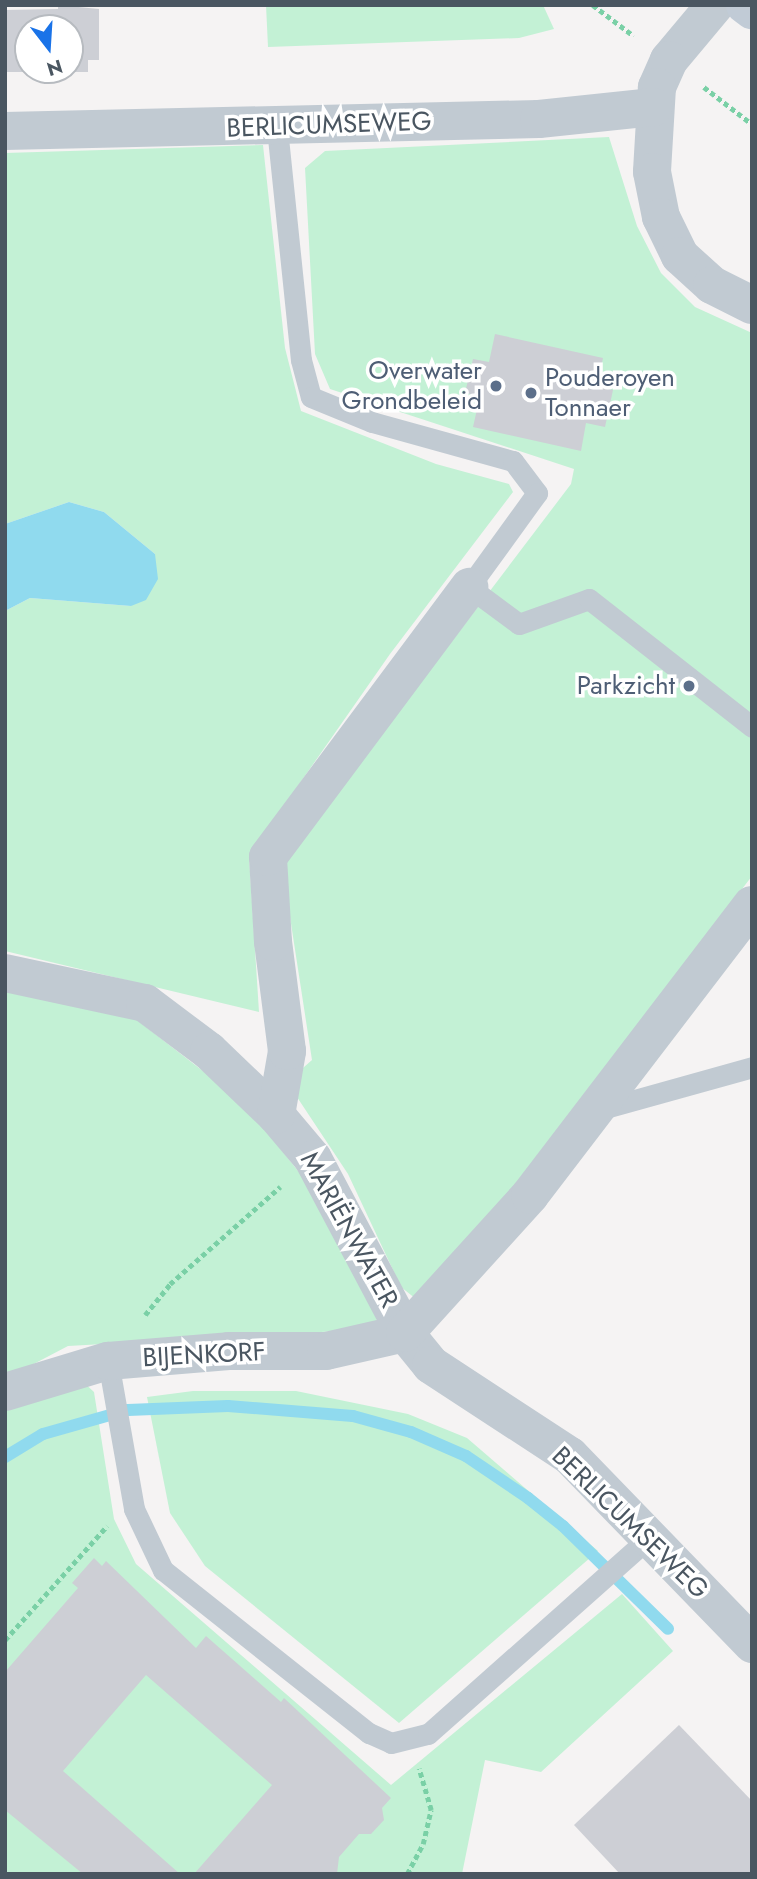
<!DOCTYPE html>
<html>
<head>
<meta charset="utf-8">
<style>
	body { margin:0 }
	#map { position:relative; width:757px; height:1879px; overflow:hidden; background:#f5f3f3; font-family:Jost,sans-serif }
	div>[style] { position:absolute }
	.green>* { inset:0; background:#c3f1d5 }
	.water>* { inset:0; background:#90daee }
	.stream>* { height:12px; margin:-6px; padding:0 6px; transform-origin:6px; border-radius:6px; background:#90daee }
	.building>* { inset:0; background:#cdcfd5 }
	.path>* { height:4.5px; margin-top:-2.25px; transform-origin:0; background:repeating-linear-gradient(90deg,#7ad0a6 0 5px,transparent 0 8.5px) }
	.lane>* { height:21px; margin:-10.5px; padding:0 10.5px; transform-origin:10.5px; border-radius:10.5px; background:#c1cad2 }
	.street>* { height:38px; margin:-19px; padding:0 19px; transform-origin:19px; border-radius:19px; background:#c1cad2 }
	.secondary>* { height:38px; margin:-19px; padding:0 19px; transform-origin:19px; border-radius:19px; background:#c1cbd6 }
	.dots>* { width:19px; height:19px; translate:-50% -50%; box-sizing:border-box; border:4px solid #fff; border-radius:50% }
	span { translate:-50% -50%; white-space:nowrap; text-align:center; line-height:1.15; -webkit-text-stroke:7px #fff; paint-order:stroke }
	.street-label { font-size:26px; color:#4a5661 }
	.service-label { font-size:26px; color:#4e5e75 }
	.right { translate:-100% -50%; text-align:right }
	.left { translate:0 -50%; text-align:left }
	.frame { position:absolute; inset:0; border:7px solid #4a5661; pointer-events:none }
	.north { position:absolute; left:14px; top:14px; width:70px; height:70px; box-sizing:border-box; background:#fff; border:2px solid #b7bbc0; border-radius:50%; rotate:163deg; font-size:19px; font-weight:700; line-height:28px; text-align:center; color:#4a5661 }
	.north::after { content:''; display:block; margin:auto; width:24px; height:32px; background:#1a73e8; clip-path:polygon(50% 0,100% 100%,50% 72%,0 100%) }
</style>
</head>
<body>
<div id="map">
	<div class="green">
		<i style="clip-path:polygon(266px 5px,543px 5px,554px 29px,519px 38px,268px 47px)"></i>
		<i style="clip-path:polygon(609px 137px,637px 226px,661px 273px,695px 307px,752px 333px,752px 876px,490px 1217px,416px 1299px,401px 1287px,348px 1174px,287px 1082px,312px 1060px,282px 865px,571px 484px,574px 469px,330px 389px,315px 354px,305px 168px,325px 151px)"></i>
		<i style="clip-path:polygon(263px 145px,285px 348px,301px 411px,436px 464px,509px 484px,513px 492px,390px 654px,249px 856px,259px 1012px,5px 951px,5px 611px,30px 598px,131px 606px,155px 554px,104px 512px,69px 502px,5px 524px,5px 153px)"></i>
		<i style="clip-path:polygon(5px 986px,133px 1017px,243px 1102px,330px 1211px,377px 1319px,375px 1324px,357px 1330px,68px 1346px,5px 1379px)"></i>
		<i style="clip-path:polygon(79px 1378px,94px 1392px,114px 1519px,136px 1564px,391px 1785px,622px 1594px,673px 1651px,541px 1772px,485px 1760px,462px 1874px,5px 1874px,5px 1409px)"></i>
		<i style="clip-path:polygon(193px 1391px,296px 1391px,408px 1414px,467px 1438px,598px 1551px,399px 1723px,205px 1566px,170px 1513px,147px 1397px)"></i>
	</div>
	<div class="water">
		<i style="clip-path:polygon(69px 502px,104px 512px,155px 554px,158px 579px,146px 600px,131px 606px,30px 598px,5px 611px,5px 524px)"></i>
	</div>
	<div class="stream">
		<i style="left:5px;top:1457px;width:44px;rotate:-31.2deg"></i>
		<i style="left:43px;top:1434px;width:88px;rotate:-15.8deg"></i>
		<i style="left:128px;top:1410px;width:100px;rotate:-2.3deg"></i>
		<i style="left:228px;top:1406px;width:125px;rotate:4.6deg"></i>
		<i style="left:353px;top:1416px;width:60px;rotate:15.4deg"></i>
		<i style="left:411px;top:1432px;width:60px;rotate:23.6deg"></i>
		<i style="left:466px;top:1456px;width:75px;rotate:34.1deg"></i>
		<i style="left:528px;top:1498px;width:45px;rotate:38.7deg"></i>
		<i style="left:563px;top:1526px;width:147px;rotate:44.4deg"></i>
	</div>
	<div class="building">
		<i style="clip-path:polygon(58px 5px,99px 9px,99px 60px,88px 60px,88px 72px,70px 72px,70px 28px,28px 28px,28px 72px,5px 72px,5px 10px,58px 9px)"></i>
		<i style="clip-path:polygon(495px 334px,603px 358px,597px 386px,613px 390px,605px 427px,586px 423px,581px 451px,473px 427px,480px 396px,465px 393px,473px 359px,489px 362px)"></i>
		<i style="clip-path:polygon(94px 1558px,102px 1566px,106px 1561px,196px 1648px,206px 1636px,281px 1702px,284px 1698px,391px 1798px,382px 1808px,384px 1820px,371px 1834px,359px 1834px,339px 1857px,337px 1874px,194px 1874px,272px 1785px,146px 1675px,63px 1771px,180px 1874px,83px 1874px,5px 1810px,5px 1672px,78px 1588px,72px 1583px)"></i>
		<i style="clip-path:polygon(679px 1725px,752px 1801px,752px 1874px,620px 1874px,574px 1825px)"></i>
	</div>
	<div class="path">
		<i style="left:593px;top:5px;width:51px;rotate:37.1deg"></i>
		<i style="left:704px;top:87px;width:61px;rotate:37.6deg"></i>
		<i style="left:145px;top:1315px;width:40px;rotate:-51deg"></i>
		<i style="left:170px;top:1284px;width:147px;rotate:-41.4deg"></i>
		<i style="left:5px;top:1640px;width:153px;rotate:-48.2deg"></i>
		<i style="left:407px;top:1874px;width:34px;rotate:-62deg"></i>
		<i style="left:423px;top:1844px;width:35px;rotate:-77deg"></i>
		<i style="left:431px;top:1810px;width:43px;rotate:-106.3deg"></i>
	</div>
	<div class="lane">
		<i style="left:277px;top:128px;width:233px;rotate:84.1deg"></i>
		<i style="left:301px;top:360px;width:38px;rotate:75deg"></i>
		<i style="left:311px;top:397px;width:66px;rotate:22.3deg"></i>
		<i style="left:372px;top:422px;width:146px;rotate:15.5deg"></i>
		<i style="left:513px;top:461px;width:40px;rotate:53deg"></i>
		<i style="left:537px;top:493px;width:116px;rotate:125.9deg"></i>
		<i style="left:469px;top:587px;width:62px;rotate:36.5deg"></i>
		<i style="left:519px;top:624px;width:74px;rotate:-19.7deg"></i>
		<i style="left:589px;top:599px;width:207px;rotate:38.1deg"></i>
		<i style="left:602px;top:1109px;width:156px;rotate:-15.6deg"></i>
		<i style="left:108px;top:1361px;width:150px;rotate:80deg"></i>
		<i style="left:134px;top:1509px;width:68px;rotate:64.6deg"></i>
		<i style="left:163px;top:1570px;width:263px;rotate:38.4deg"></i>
		<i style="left:369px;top:1733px;width:24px;rotate:24deg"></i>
		<i style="left:391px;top:1743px;width:38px;rotate:-14deg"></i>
		<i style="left:428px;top:1734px;width:295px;rotate:-41.6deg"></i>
	</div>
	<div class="street">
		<i style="left:715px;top:5px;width:72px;rotate:129.9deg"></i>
		<i style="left:669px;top:60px;width:30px;rotate:114deg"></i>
		<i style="left:657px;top:87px;width:85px;rotate:93.4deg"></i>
		<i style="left:652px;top:172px;width:46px;rotate:78.7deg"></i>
		<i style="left:661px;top:217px;width:43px;rotate:64deg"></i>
		<i style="left:680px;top:256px;width:43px;rotate:42.2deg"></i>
		<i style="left:712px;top:285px;width:45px;rotate:26.6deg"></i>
		<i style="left:5px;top:131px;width:534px;rotate:-1.29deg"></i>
		<i style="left:539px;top:119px;width:115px;rotate:-6deg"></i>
		<i style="left:5px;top:973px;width:143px;rotate:12.1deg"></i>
		<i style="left:145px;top:1003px;width:80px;rotate:36.9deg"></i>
		<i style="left:209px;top:1051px;width:93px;rotate:43.7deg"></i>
		<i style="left:276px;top:1115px;width:57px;rotate:49.9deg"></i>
		<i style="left:313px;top:1159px;width:197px;rotate:62.1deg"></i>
		<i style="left:405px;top:1333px;width:41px;rotate:50.9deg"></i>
		<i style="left:431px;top:1365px;width:166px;rotate:33.2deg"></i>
		<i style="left:570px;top:1456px;width:262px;rotate:45.9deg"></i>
		<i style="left:276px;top:1115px;width:65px;rotate:-80.2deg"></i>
		<i style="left:287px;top:1051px;width:110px;rotate:-97.3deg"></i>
		<i style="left:273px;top:942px;width:85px;rotate:-93.4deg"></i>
		<i style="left:268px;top:857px;width:337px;rotate:-53.3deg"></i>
		<i style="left:5px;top:1392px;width:108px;rotate:-16.8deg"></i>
		<i style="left:108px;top:1361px;width:121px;rotate:-4.7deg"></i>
		<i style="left:229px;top:1351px;width:97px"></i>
		<i style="left:326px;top:1351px;width:81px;rotate:-12.8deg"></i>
		<i style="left:405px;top:1333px;width:186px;rotate:-47.8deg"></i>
		<i style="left:530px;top:1195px;width:365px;rotate:-52.6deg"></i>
	</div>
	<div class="secondary">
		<i style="left:745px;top:5px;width:9px;rotate:36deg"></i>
	</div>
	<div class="dots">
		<i style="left:496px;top:386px;background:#5c6f8a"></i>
		<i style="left:531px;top:393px;background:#5c6f8a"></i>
		<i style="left:689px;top:686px;background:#5c6f8a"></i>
	</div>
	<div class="street-label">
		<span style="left:329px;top:125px;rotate:-2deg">BERLICUMSEWEG</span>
		<span style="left:349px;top:1230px;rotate:61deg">MARIËNWATER</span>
		<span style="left:204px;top:1355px;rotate:-3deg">BIJENKORF</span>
		<span style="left:630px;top:1523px;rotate:44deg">BERLICUMSEWEG</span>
	</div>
	<div class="service-label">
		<span class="right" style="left:482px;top:386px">Overwater<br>Grondbeleid</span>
		<span class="left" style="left:545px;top:393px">Pouderoyen<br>Tonnaer</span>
		<span class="right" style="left:675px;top:686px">Parkzicht</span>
	</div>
	<div class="frame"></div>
	<div class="north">N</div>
</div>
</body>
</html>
